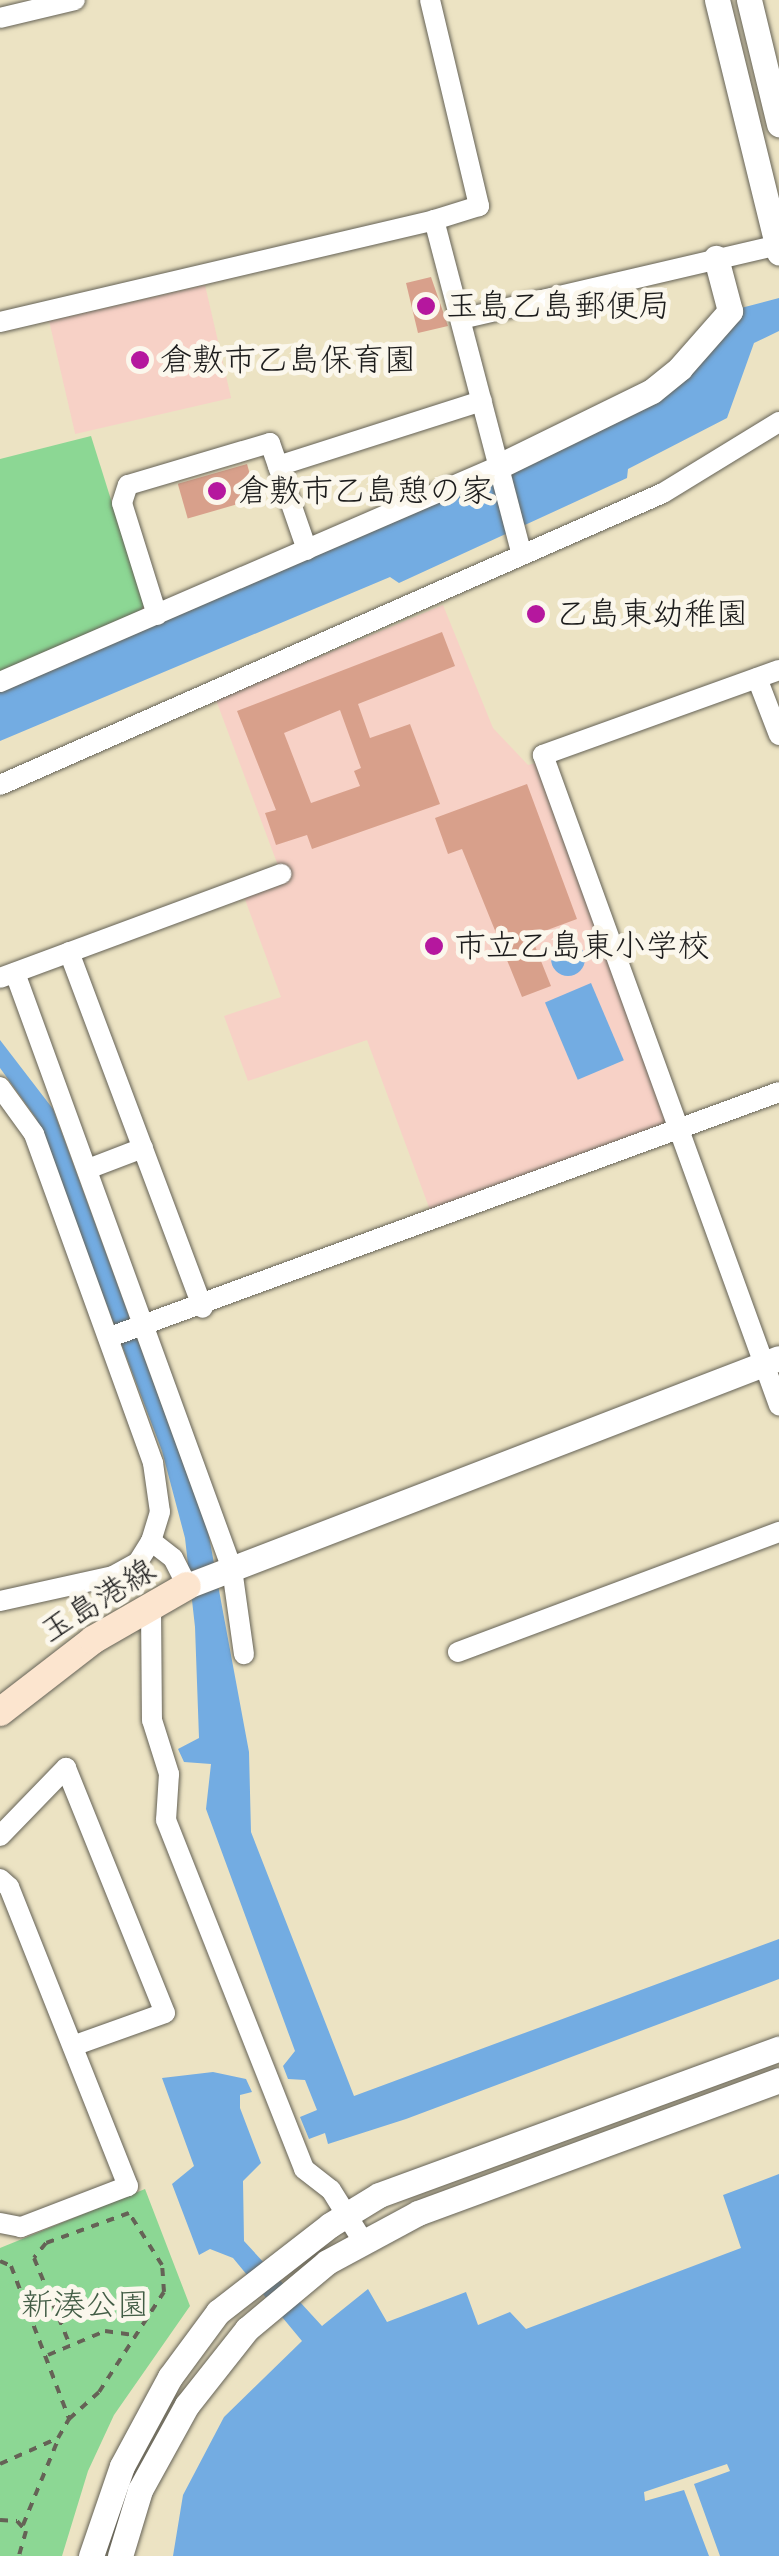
<!DOCTYPE html>
<html>
<head>
<meta charset="utf-8">
<style>
	body { margin:0 }
	#map { position:relative; width:779px; height:2556px; overflow:hidden; background:#ece3c3; font-family:Pangolin,"Klee One",sans-serif }
	div>[style] { position:absolute }
	.built>* { inset:0; background:#f7d1c6; transform-origin:0 0 }
	.green>* { inset:0; background:#8cd794 }
	.water>* { inset:0; background:#73ace2; transform-origin:0 0 }
	.round { border-radius:50% }
	.pier>* { inset:0; background:#ece3c3 }
	.building>* { inset:0; background:#d8a08b; transform-origin:0 0 }
	.path>* { height:4px; margin-top:-2px; transform-origin:0; background:repeating-linear-gradient(90deg,#656256 0 8px,transparent 0 16px) }
	.roads { filter:drop-shadow(0 0 2px #656256) drop-shadow(0 0 2px #656256) }
	.minor>* { height:20px; margin:-10px; padding:0 10px; transform-origin:10px; border-radius:10px; background:#fff }
	.tertiary>* { height:25px; margin:-12.5px; padding:0 12.5px; transform-origin:12.5px; border-radius:12.5px; background:#fff }
	.secondary>* { height:28px; margin:-14px; padding:0 14px; transform-origin:14px; border-radius:14px; background:#fce5cf }
	.dots>* { width:28px; height:28px; translate:-50% -50%; box-sizing:border-box; border:5px solid #fbf7ec; border-radius:50% }
	span { translate:-50% -50%; white-space:nowrap; text-align:center; line-height:1.15; -webkit-text-stroke:10px #fbf7ec; paint-order:stroke }
	.poi-label { font-size:32px; color:#1c1c1c }
	.left { translate:0 -50%; text-align:left }
	.street-label { font-size:32px; color:#1c1c1c }
	.park-label { font-size:32px; color:#435d46 }
</style>
</head>
<body>
<div id="map">
	<div class="built">
		<i style="left:205px;top:285px;width:116px;height:160px;rotate:77deg"></i>
		<i style="clip-path:polygon(443px 605px,493px 728px,528px 765px,536px 763px,670px 1122px,430px 1210px,367px 1040px,248px 1081px,224px 1016px,281px 997px,243px 894px,283px 879px,216px 700px)"></i>
	</div>
	<div class="green">
		<i style="clip-path:polygon(91px 436px,144px 605px,140px 613px,0 674px,0 459px)"></i>
		<i style="clip-path:polygon(145px 2189px,190px 2306px,114px 2415px,88px 2471px,62px 2556px,0 2556px,0 2248px)"></i>
	</div>
	<div class="water">
		<i style="clip-path:polygon(779px 298px,779px 331px,754px 343px,727px 418px,628px 469px,627px 478px,399px 583px,390px 577px,0 741px,0 690px,644px 403px,741px 308px)"></i>
		<i class="round" style="left:551px;top:942px;width:34px;height:34px"></i>
		<i style="left:591px;top:983px;width:84px;height:50px;rotate:67deg"></i>
		<i style="clip-path:polygon(0 1040px,53px 1109px,208px 1531px,249px 1752px,251px 1832px,354px 2096px,779px 1939px,779px 1979px,406px 2119px,328px 2144px,325px 2133px,309px 2139px,300px 2117px,317px 2110px,305px 2080px,288px 2079px,283px 2066px,295px 2051px,206px 1809px,211px 1764px,184px 1762px,178px 1749px,199px 1738px,195px 1627px,185px 1538px,162px 1451px,36px 1118px,0 1068px)"></i>
		<i style="clip-path:polygon(213px 2072px,246px 2079px,252px 2092px,240px 2095px,240px 2108px,261px 2163px,243px 2181px,244px 2241px,322px 2326px,368px 2289px,387px 2322px,466px 2292px,478px 2325px,510px 2312px,526px 2329px,741px 2248px,723px 2195px,779px 2174px,779px 2556px,173px 2556px,183px 2495px,224px 2417px,302px 2341px,233px 2258px,210px 2249px,199px 2255px,172px 2184px,194px 2166px,162px 2078px)"></i>
	</div>
	<div class="pier">
		<i style="clip-path:polygon(727px 2464px,730px 2471px,694px 2484px,720px 2556px,709px 2556px,684px 2490px,645px 2501px,644px 2492px)"></i>
	</div>
	<div class="building">
		<i style="clip-path:polygon(431px 277px,448px 326px,418px 333px,406px 283px)"></i>
		<i style="left:247px;top:464px;width:36px;height:72px;rotate:74deg"></i>
		<i style="clip-path:polygon(evenodd,442px 632px,455px 666px,358px 704px,370px 738px,410px 724px,440px 804px,312px 849px,307px 835px,276px 845px,265px 813px,276px 810px,237px 711px,442px 632px,340px 710px,361px 768px,354px 771px,360px 786px,311px 803px,284px 733px,340px 710px)"></i>
		<i style="clip-path:polygon(527px 784px,577px 919px,531px 936px,551px 986px,522px 997px,462px 849px,448px 854px,435px 818px)"></i>
	</div>
	<div class="path">
		<i style="left:0;top:2261px;width:12px;rotate:24deg"></i>
		<i style="left:11px;top:2266px;width:164px;rotate:69.2deg"></i>
		<i style="left:48px;top:2355px;width:62px;rotate:-22.8deg"></i>
		<i style="left:105px;top:2331px;width:27px;rotate:8deg"></i>
		<i style="left:0;top:2464px;width:64px;rotate:-24.1deg"></i>
		<i style="left:58px;top:2438px;width:22px;rotate:-60deg"></i>
		<i style="left:69px;top:2419px;width:40px;rotate:-42deg"></i>
		<i style="left:99px;top:2392px;width:119px;rotate:-57deg"></i>
		<i style="left:164px;top:2292px;width:27px;rotate:-94deg"></i>
		<i style="left:162px;top:2265px;width:62px;rotate:-122.4deg"></i>
		<i style="left:129px;top:2213px;width:88px;rotate:160.1deg"></i>
		<i style="left:46px;top:2243px;width:19px;rotate:129deg"></i>
		<i style="left:34px;top:2258px;width:92px;rotate:67.6deg"></i>
		<i style="left:0;top:2520px;width:17px;rotate:3deg"></i>
		<i style="left:17px;top:2521px;width:13px;rotate:48deg"></i>
		<i style="left:26px;top:2531px;width:26px;rotate:106deg"></i>
		<i style="left:23px;top:2525px;width:90px;rotate:-67.7deg"></i>
	</div>
	<div class="roads">
		<div class="minor">
			<i style="left:430px;top:0;width:212px;rotate:76.6deg"></i>
			<i style="left:479px;top:206px;width:47px;rotate:162.7deg"></i>
			<i style="left:0;top:18px;width:77px;rotate:-13.5deg"></i>
			<i style="left:461px;top:319px;width:326px;rotate:-13.1deg"></i>
			<i style="left:0;top:322px;width:446px;rotate:-13.2deg"></i>
			<i style="left:434px;top:220px;width:346px;rotate:75.3deg"></i>
			<i style="left:278px;top:466px;width:214px;rotate:-17.7deg"></i>
			<i style="left:157px;top:615px;width:117px;rotate:-107.4deg"></i>
			<i style="left:122px;top:503px;width:19px;rotate:-72deg"></i>
			<i style="left:128px;top:485px;width:148px;rotate:-16.5deg"></i>
			<i style="left:270px;top:443px;width:113px;rotate:70.9deg"></i>
			<i style="left:779px;top:670px;width:251px;rotate:160.2deg"></i>
			<i style="left:543px;top:755px;width:692px;rotate:70.05deg"></i>
			<i style="left:757px;top:678px;width:61px;rotate:68.9deg"></i>
			<i style="left:0;top:682px;width:544px;rotate:-23.41deg"></i>
			<i style="left:0;top:785px;width:724px;rotate:-23.77deg"></i>
			<i style="left:663px;top:493px;width:136px;rotate:-31.5deg"></i>
			<i style="left:69px;top:952px;width:380px;rotate:69.4deg"></i>
			<i style="left:15px;top:973px;width:634px;rotate:69.99deg"></i>
			<i style="left:232px;top:1569px;width:86px;rotate:82deg"></i>
			<i style="left:0;top:978px;width:300px;rotate:-20.3deg"></i>
			<i style="left:0;top:1087px;width:58px;rotate:54.1deg"></i>
			<i style="left:34px;top:1134px;width:350px;rotate:70.1deg"></i>
			<i style="left:153px;top:1463px;width:49px;rotate:81.9deg"></i>
			<i style="left:160px;top:1512px;width:30px;rotate:107deg"></i>
			<i style="left:88px;top:1169px;width:59px;rotate:-20.9deg"></i>
			<i style="left:110px;top:1337px;width:712px;rotate:-20.11deg"></i>
			<i style="left:0;top:1601px;width:116px;rotate:-12.5deg"></i>
			<i style="left:113px;top:1576px;width:29px;rotate:-29deg"></i>
			<i style="left:138px;top:1562px;width:25px;rotate:-58deg"></i>
			<i style="left:151px;top:1541px;width:28px;rotate:38deg"></i>
			<i style="left:173px;top:1558px;width:31px;rotate:63deg"></i>
			<i style="left:151px;top:1609px;width:111px;rotate:89.5deg"></i>
			<i style="left:152px;top:1720px;width:57px;rotate:72.5deg"></i>
			<i style="left:169px;top:1774px;width:46px;rotate:93.7deg"></i>
			<i style="left:166px;top:1820px;width:375px;rotate:68.4deg"></i>
			<i style="left:304px;top:2169px;width:34px;rotate:38deg"></i>
			<i style="left:331px;top:2190px;width:57px;rotate:58deg"></i>
			<i style="left:458px;top:1652px;width:343px;rotate:-20.5deg"></i>
			<i style="left:0;top:1836px;width:95px;rotate:-45.9deg"></i>
			<i style="left:66px;top:1768px;width:264px;rotate:68deg"></i>
			<i style="left:165px;top:2013px;width:98px;rotate:160.3deg"></i>
			<i style="left:0;top:1879px;width:12px;rotate:42deg"></i>
			<i style="left:9px;top:1887px;width:322px;rotate:68.3deg"></i>
			<i style="left:128px;top:2186px;width:115px;rotate:159deg"></i>
			<i style="left:21px;top:2227px;width:21px;rotate:-169deg"></i>
		</div>
		<div class="tertiary">
			<i style="left:717px;top:0;width:260px;rotate:76.2deg"></i>
			<i style="left:749px;top:0;width:128px;rotate:76.4deg"></i>
			<i style="left:499px;top:466px;width:170px;rotate:-26.1deg"></i>
			<i style="left:652px;top:391px;width:36px;rotate:-39deg"></i>
			<i style="left:680px;top:368px;width:76px;rotate:-48.7deg"></i>
			<i style="left:730px;top:311px;width:55px;rotate:-104.8deg"></i>
			<i style="left:187px;top:1586px;width:634px;rotate:-21.06deg"></i>
			<i style="left:91px;top:2556px;width:95px;rotate:-71deg"></i>
			<i style="left:122px;top:2466px;width:101px;rotate:-61.7deg"></i>
			<i style="left:170px;top:2377px;width:81px;rotate:-53.6deg"></i>
			<i style="left:218px;top:2312px;width:142px;rotate:-37.8deg"></i>
			<i style="left:330px;top:2225px;width:57px;rotate:-31.5deg"></i>
			<i style="left:379px;top:2195px;width:426px;rotate:-20.1deg"></i>
			<i style="left:120px;top:2556px;width:69px;rotate:-73.1deg"></i>
			<i style="left:140px;top:2490px;width:97px;rotate:-61.1deg"></i>
			<i style="left:187px;top:2405px;width:97px;rotate:-51.7deg"></i>
			<i style="left:247px;top:2329px;width:104px;rotate:-39.9deg"></i>
			<i style="left:327px;top:2262px;width:103px;rotate:-28.3deg"></i>
			<i style="left:418px;top:2213px;width:385px;rotate:-20.2deg"></i>
		</div>
		<div class="secondary">
			<i style="left:0;top:1712px;width:118px;rotate:-37.7deg"></i>
			<i style="left:93px;top:1640px;width:108px;rotate:-29.9deg"></i>
		</div>
	</div>
	<div class="dots">
		<i style="left:426px;top:306px;background:#b5179e"></i>
		<i style="left:140px;top:360px;background:#b5179e"></i>
		<i style="left:217px;top:491px;background:#b5179e"></i>
		<i style="left:536px;top:614px;background:#b5179e"></i>
		<i style="left:434px;top:946px;background:#b5179e"></i>
	</div>
	<div class="poi-label">
		<span class="left" style="left:446px;top:306px">玉島乙島郵便局</span>
		<span class="left" style="left:160px;top:360px">倉敷市乙島保育園</span>
		<span class="left" style="left:237px;top:491px">倉敷市乙島憩の家</span>
		<span class="left" style="left:556px;top:614px">乙島東幼稚園</span>
		<span class="left" style="left:454px;top:946px">市立乙島東小学校</span>
	</div>
	<div class="street-label">
		<span style="left:98px;top:1601px;rotate:-32deg">玉島港線</span>
	</div>
	<div class="park-label">
		<span style="left:85px;top:2305px">新湊公園</span>
	</div>
</div>
</body>
</html>
